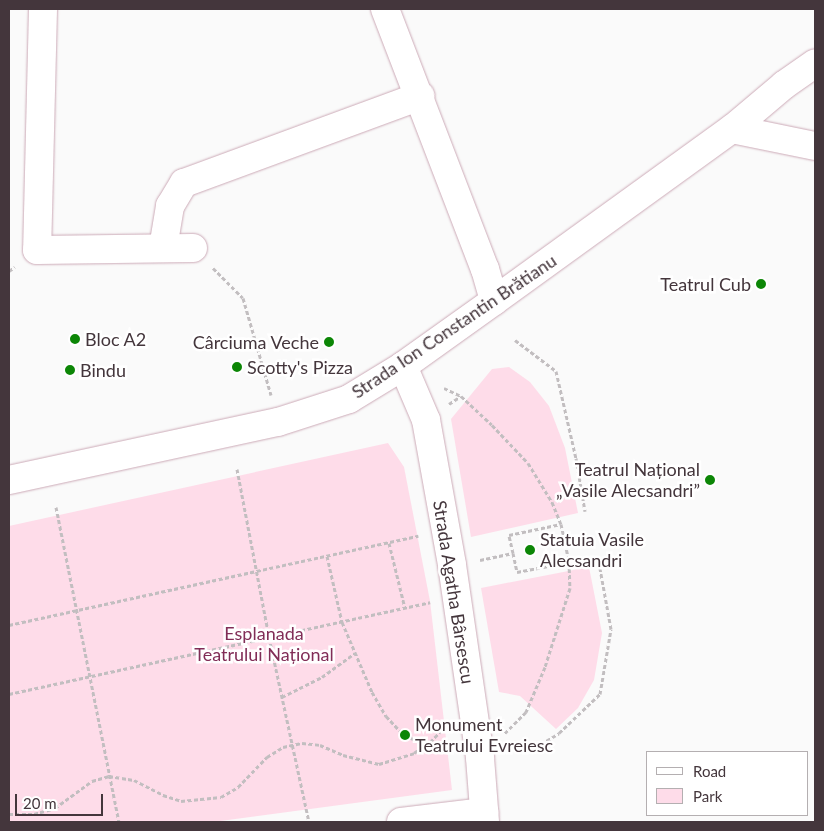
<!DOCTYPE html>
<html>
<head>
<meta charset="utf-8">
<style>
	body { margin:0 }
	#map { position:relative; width:824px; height:831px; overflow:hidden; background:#fafafa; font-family:Lato,sans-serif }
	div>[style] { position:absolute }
	.green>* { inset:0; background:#fedce9 }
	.path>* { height:3px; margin-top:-1.5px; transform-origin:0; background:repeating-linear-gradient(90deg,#c2bec0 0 4px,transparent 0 6.5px) }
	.roads { filter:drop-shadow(0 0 1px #ccaab7) drop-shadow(0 0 1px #ccaab7) }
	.minor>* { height:28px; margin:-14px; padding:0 14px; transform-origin:14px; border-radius:14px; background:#fff }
	.dots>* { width:14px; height:14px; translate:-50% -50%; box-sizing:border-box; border:2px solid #fff; border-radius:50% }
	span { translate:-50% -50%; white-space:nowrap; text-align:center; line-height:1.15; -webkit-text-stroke:5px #fff; paint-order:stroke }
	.poi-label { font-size:18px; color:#44363c }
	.right { translate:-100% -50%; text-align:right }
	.left { translate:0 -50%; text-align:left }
	.street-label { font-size:18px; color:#44363c }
	.park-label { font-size:18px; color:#812d57 }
	.frame { position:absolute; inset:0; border:10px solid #44363c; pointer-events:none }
	.legend { position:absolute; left:646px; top:751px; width:162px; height:65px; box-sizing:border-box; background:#fff; border:1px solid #b4afb1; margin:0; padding:6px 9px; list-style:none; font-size:15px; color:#44363c }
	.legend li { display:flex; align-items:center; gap:10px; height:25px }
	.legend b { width:25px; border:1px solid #b4afb1 }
	.scale { position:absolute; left:15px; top:794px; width:88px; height:22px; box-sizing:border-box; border:2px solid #44363c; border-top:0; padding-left:6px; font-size:15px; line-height:18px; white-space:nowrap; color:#44363c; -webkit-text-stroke:4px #fff; paint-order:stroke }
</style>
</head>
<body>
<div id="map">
	<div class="green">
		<i style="clip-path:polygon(509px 367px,530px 382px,549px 406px,565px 448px,578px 513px,471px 537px,451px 419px,492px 369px)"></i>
		<i style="clip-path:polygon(388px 443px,404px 467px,430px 601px,452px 790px,213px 822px,9px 822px,9px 526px)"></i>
		<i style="clip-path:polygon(589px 567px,602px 633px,594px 680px,578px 708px,556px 729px,520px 696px,499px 692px,481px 588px)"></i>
	</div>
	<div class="path">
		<i style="left:213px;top:268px;width:42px;rotate:45deg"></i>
		<i style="left:243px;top:298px;width:101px;rotate:73.9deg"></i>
		<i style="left:9px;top:271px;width:7px;rotate:-34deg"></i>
		<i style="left:515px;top:340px;width:51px;rotate:37.1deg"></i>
		<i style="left:556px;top:371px;width:89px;rotate:77.1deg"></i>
		<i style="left:576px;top:458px;width:54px;rotate:80.4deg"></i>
		<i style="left:444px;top:388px;width:19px;rotate:25deg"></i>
		<i style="left:461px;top:396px;width:42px;rotate:43.1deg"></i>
		<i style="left:492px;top:425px;width:52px;rotate:46.5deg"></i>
		<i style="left:528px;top:463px;width:46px;rotate:58.4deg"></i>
		<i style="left:552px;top:502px;width:24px;rotate:68deg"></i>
		<i style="left:561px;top:524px;width:39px;rotate:78deg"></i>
		<i style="left:569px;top:562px;width:26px;rotate:88deg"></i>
		<i style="left:570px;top:588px;width:83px;rotate:107.6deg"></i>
		<i style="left:545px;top:667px;width:49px;rotate:112.9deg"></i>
		<i style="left:526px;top:712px;width:30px;rotate:135deg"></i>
		<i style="left:449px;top:404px;width:14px;rotate:-34deg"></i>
		<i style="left:237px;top:469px;width:171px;rotate:79.2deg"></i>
		<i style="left:269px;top:637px;width:189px;rotate:77.8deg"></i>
		<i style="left:56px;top:507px;width:321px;rotate:78.7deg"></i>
		<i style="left:564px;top:541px;width:23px;rotate:-13deg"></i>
		<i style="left:389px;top:543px;width:67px;rotate:76.2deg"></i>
		<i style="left:513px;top:553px;width:19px;rotate:78deg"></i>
		<i style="left:517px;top:572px;width:53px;rotate:-10.9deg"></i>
		<i style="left:327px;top:556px;width:68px;rotate:77.2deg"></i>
		<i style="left:342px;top:622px;width:76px;rotate:66.8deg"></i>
		<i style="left:372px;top:692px;width:28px;rotate:60deg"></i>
		<i style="left:386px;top:716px;width:19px;rotate:47deg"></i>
		<i style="left:399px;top:730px;width:17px;rotate:33deg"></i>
		<i style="left:413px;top:739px;width:16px;rotate:11deg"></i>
		<i style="left:480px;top:560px;width:34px;rotate:-12deg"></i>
		<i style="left:513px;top:553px;width:18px;rotate:-103deg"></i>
		<i style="left:509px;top:535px;width:53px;rotate:-11.9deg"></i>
		<i style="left:9px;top:625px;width:419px;rotate:-12.3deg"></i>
		<i style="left:9px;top:694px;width:431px;rotate:-12.3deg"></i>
		<i style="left:282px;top:697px;width:45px;rotate:-26.6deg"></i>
		<i style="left:322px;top:677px;width:41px;rotate:-36deg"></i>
		<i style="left:507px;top:752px;width:35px;rotate:-13deg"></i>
		<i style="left:541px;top:744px;width:21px;rotate:-31deg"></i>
		<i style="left:559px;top:733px;width:57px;rotate:-43.6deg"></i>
		<i style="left:600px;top:694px;width:66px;rotate:-80.4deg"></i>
		<i style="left:611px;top:629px;width:67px;rotate:-100.3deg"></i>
		<i style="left:9px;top:814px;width:25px"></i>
		<i style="left:34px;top:814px;width:22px;rotate:-16deg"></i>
		<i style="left:55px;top:808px;width:46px;rotate:-36.1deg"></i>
		<i style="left:92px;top:781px;width:18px;rotate:-16deg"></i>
		<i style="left:109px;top:776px;width:25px;rotate:9deg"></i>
		<i style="left:134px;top:780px;width:33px;rotate:27deg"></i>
		<i style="left:163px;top:795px;width:19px;rotate:18deg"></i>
		<i style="left:181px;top:801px;width:40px;rotate:-5.7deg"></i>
		<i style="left:221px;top:797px;width:20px;rotate:-30deg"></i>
		<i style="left:238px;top:787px;width:42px;rotate:-46deg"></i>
		<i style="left:267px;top:757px;width:19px;rotate:-32deg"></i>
		<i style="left:283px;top:747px;width:19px;rotate:-12deg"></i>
		<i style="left:302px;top:743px;width:18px;rotate:6deg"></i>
		<i style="left:320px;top:745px;width:25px;rotate:23deg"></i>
		<i style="left:343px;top:755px;width:37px;rotate:14deg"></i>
		<i style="left:379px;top:764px;width:37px;rotate:-17deg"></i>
		<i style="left:414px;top:753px;width:19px;rotate:-35deg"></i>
		<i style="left:430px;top:742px;width:23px;rotate:-45deg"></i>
	</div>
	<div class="roads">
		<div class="minor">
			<i style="left:43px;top:9px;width:241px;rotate:91.4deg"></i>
			<i style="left:37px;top:250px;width:156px;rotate:-0.7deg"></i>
			<i style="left:385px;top:9px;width:279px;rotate:69deg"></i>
			<i style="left:485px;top:269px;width:33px;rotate:74deg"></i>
			<i style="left:732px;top:129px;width:85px;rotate:11.6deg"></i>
			<i style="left:163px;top:248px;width:43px;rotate:-80.5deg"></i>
			<i style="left:170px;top:206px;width:27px;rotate:-59deg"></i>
			<i style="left:184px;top:183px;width:252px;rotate:-20.2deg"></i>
			<i style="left:403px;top:366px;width:59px;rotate:66.9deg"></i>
			<i style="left:426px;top:420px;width:147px;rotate:79.8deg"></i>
			<i style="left:452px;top:565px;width:195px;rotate:81.7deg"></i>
			<i style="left:480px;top:758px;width:64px;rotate:85.5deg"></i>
			<i style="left:9px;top:480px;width:275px;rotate:-12.2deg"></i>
			<i style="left:278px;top:422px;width:75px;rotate:-17.9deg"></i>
			<i style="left:349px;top:399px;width:63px;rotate:-31.4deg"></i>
			<i style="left:403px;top:366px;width:112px;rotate:-35.5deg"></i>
			<i style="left:494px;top:301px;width:294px;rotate:-35.9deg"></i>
			<i style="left:732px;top:129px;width:68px;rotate:-40.2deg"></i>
			<i style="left:784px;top:85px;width:38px;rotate:-35deg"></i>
			<i style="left:401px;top:822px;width:84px;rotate:-6.9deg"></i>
		</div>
	</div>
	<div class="dots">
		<i style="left:761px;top:284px;background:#0c8606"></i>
		<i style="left:75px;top:339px;background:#0c8606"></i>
		<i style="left:329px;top:342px;background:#0c8606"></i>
		<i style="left:237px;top:367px;background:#0c8606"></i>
		<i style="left:70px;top:370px;background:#0c8606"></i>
		<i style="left:710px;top:480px;background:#0c8606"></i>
		<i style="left:530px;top:550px;background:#0c8606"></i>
		<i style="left:405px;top:735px;background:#0c8606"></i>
	</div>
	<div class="poi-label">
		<span class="right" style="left:751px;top:284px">Teatrul Cub</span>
		<span class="left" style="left:85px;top:339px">Bloc A2</span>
		<span class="right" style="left:319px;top:342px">Cârciuma Veche</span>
		<span class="left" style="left:247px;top:367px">Scotty's Pizza</span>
		<span class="left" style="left:80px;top:370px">Bindu</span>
		<span class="right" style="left:700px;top:480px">Teatrul Național<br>„Vasile Alecsandri”</span>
		<span class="left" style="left:540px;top:550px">Statuia Vasile<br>Alecsandri</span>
		<span class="left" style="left:415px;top:735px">Monument<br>Teatrului Evreiesc</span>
	</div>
	<div class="street-label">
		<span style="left:454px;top:326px;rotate:-34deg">Strada Ion Constantin Brătianu</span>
		<span style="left:454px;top:592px;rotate:81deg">Strada Agatha Bârsescu</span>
	</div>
	<div class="park-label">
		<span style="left:264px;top:644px">Esplanada<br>Teatrului Național</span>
	</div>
	<div class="frame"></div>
	<ul class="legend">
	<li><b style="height:6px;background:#fff"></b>Road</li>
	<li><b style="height:14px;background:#fedce9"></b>Park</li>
	</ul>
	<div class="scale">20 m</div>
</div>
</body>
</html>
